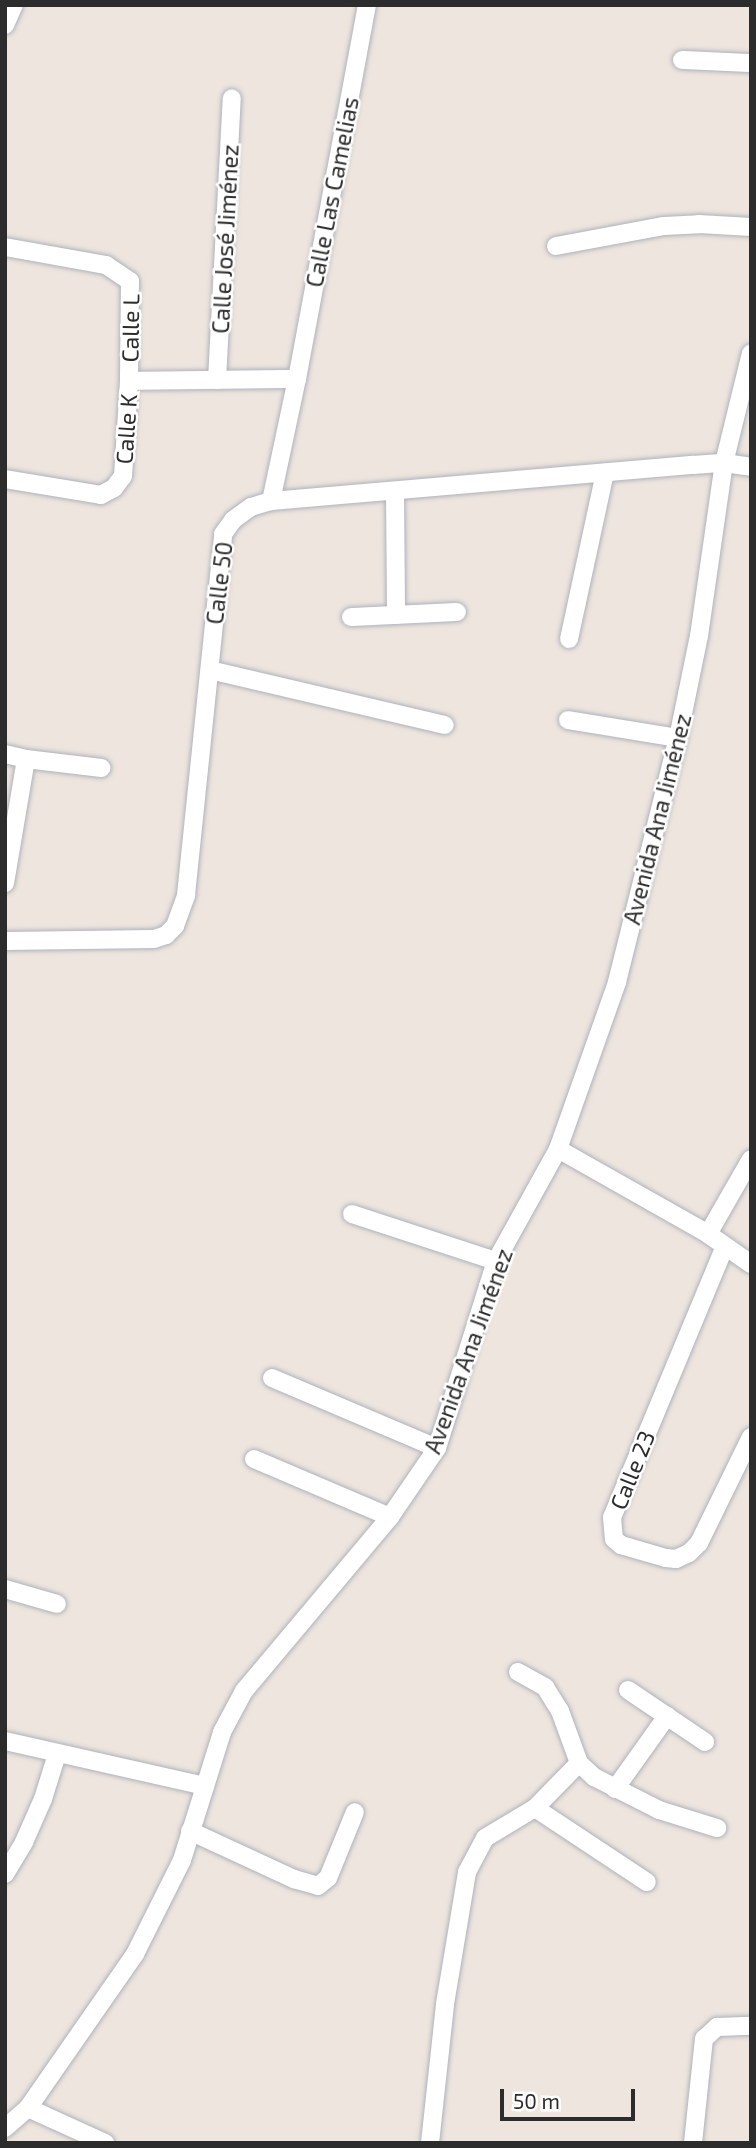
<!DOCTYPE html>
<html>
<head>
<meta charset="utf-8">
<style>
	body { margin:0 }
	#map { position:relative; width:756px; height:2148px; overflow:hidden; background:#ede5de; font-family:"Exo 2",sans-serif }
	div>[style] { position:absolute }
	.roads { filter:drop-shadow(0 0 2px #afb2bc) drop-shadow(0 0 2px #afb2bc) }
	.minor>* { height:18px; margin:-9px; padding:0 9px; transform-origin:9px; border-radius:9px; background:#fff }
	span { translate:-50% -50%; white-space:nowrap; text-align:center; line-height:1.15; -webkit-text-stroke:5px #fff; paint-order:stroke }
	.street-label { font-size:23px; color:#2c2c2c }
	.frame { position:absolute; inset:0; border:7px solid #2c2c2c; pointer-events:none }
	.scale { position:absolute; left:500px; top:2089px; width:135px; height:32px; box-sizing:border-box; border:4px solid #2c2c2c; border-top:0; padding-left:9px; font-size:21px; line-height:24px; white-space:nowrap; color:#2c2c2c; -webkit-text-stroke:5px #fff; paint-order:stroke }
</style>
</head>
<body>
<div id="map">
	<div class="roads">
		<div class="minor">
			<i style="left:5px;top:25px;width:22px;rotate:-66deg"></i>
			<i style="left:682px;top:60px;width:69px;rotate:2.5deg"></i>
			<i style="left:556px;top:246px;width:110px;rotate:-10.5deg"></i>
			<i style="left:664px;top:226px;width:35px;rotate:-3deg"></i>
			<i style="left:699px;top:224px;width:52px;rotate:3.3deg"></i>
			<i style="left:5px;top:247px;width:103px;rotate:10.1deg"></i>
			<i style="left:106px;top:265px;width:29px;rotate:34deg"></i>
			<i style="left:130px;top:281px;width:100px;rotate:90.6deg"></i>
			<i style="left:129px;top:381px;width:95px;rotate:93.6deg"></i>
			<i style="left:123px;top:476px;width:15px;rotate:127deg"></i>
			<i style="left:114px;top:488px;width:15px;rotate:152deg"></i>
			<i style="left:101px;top:495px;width:97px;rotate:-170.5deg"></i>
			<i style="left:217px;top:380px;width:282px;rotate:-87deg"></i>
			<i style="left:129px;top:381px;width:168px;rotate:-0.7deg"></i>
			<i style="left:395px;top:492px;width:123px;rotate:89.5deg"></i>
			<i style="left:271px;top:501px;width:125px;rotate:-78deg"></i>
			<i style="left:297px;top:379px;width:380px;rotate:-79.4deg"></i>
			<i style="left:351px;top:617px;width:106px;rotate:-2.7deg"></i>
			<i style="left:569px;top:639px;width:170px;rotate:-77.8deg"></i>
			<i style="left:210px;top:670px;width:241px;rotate:13.2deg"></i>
			<i style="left:568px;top:720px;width:111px;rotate:9.3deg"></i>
			<i style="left:5px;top:754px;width:22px;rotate:13deg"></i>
			<i style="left:26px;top:759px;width:126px;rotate:99.6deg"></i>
			<i style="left:26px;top:759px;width:76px;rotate:6.8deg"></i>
			<i style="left:5px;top:941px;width:149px;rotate:-0.8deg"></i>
			<i style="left:154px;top:939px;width:13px;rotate:-18deg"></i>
			<i style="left:166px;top:935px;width:13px;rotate:-45deg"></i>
			<i style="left:175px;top:926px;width:33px;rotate:-70deg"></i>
			<i style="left:186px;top:895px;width:363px;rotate:-84.1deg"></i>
			<i style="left:223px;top:534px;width:17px;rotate:-54deg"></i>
			<i style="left:233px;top:520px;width:22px;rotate:-36deg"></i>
			<i style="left:251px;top:507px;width:21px;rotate:-17deg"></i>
			<i style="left:271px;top:501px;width:424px;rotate:-4.9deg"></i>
			<i style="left:693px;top:465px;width:31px;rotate:-4deg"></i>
			<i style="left:724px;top:463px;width:27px;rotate:8deg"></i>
			<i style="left:558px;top:1149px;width:172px;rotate:29.5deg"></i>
			<i style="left:708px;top:1234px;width:52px;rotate:34.9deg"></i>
			<i style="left:352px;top:1214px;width:151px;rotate:18.1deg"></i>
			<i style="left:708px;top:1234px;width:86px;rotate:-60.2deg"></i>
			<i style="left:725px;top:1246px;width:294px;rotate:112.6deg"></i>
			<i style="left:612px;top:1517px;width:22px;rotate:85deg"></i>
			<i style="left:614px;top:1539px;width:9px;rotate:41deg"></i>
			<i style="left:621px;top:1545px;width:47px;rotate:16.1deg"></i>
			<i style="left:666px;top:1558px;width:10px;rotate:6deg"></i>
			<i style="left:676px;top:1559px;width:14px;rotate:-25deg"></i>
			<i style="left:689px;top:1553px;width:14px;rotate:-45deg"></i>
			<i style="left:699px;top:1543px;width:118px;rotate:-63.9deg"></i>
			<i style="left:272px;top:1378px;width:179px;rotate:23deg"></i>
			<i style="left:254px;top:1459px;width:148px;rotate:23.1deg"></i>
			<i style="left:5px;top:1589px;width:54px;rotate:16.1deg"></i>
			<i style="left:518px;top:1672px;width:31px;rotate:29deg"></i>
			<i style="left:545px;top:1687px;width:28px;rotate:58deg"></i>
			<i style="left:560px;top:1711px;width:55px;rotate:69.9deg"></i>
			<i style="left:579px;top:1763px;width:21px;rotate:43deg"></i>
			<i style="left:594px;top:1777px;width:73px;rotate:26.9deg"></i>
			<i style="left:659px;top:1810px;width:61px;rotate:17.2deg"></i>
			<i style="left:628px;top:1690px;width:93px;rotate:34deg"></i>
			<i style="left:5px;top:1741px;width:205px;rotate:12.7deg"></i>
			<i style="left:615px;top:1789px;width:90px;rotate:-54.5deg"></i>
			<i style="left:535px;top:1808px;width:134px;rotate:33.5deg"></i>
			<i style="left:190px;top:1831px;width:115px;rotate:24.8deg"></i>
			<i style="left:294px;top:1879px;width:25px;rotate:16deg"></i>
			<i style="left:318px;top:1886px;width:13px;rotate:-39deg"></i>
			<i style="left:328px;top:1878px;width:71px;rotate:-67.8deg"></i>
			<i style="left:5px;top:1874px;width:37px;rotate:-59deg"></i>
			<i style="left:24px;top:1842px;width:47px;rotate:-66.2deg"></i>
			<i style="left:43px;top:1799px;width:47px;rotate:-72.7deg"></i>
			<i style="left:28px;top:2108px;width:85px;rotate:24.4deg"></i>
			<i style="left:5px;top:2128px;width:30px;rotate:-41deg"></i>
			<i style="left:28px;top:2108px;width:188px;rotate:-55.2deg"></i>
			<i style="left:135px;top:1954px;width:105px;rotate:-63.4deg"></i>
			<i style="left:182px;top:1860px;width:134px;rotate:-72.6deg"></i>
			<i style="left:222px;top:1732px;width:47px;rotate:-61.8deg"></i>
			<i style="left:244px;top:1691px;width:227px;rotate:-50deg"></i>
			<i style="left:390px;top:1517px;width:83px;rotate:-55.7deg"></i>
			<i style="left:437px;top:1448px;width:196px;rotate:-72.5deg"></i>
			<i style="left:496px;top:1261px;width:128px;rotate:-61deg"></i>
			<i style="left:558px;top:1149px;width:177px;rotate:-70.5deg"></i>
			<i style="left:617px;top:982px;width:252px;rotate:-76deg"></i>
			<i style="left:678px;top:738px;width:104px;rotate:-78.4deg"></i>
			<i style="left:699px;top:636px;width:175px;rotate:-81.8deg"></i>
			<i style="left:724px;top:463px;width:113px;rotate:-76.2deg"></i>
			<i style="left:430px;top:2143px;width:140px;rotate:-83.8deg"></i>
			<i style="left:445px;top:2004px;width:134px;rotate:-80.5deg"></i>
			<i style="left:467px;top:1872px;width:38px;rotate:-62deg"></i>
			<i style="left:485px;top:1838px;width:58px;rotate:-31deg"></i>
			<i style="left:535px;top:1808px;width:63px;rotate:-45.6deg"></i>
			<i style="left:693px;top:2143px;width:105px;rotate:-84deg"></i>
			<i style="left:704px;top:2039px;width:18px;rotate:-43deg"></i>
			<i style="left:717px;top:2027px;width:34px;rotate:-2deg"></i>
		</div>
	</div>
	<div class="street-label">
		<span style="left:332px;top:192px;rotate:-79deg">Calle Las Camelias</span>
		<span style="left:225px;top:239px;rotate:-87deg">Calle José Jiménez</span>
		<span style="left:130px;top:328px;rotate:-89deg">Calle L</span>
		<span style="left:126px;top:429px;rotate:-86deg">Calle K</span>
		<span style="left:219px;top:583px;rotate:-83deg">Calle 50</span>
		<span style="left:657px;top:819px;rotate:-76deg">Avenida Ana Jiménez</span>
		<span style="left:468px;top:1351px;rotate:-70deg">Avenida Ana Jiménez</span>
		<span style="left:632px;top:1470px;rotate:-68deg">Calle 23</span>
	</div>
	<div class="frame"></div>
	<div class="scale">50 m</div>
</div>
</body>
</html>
